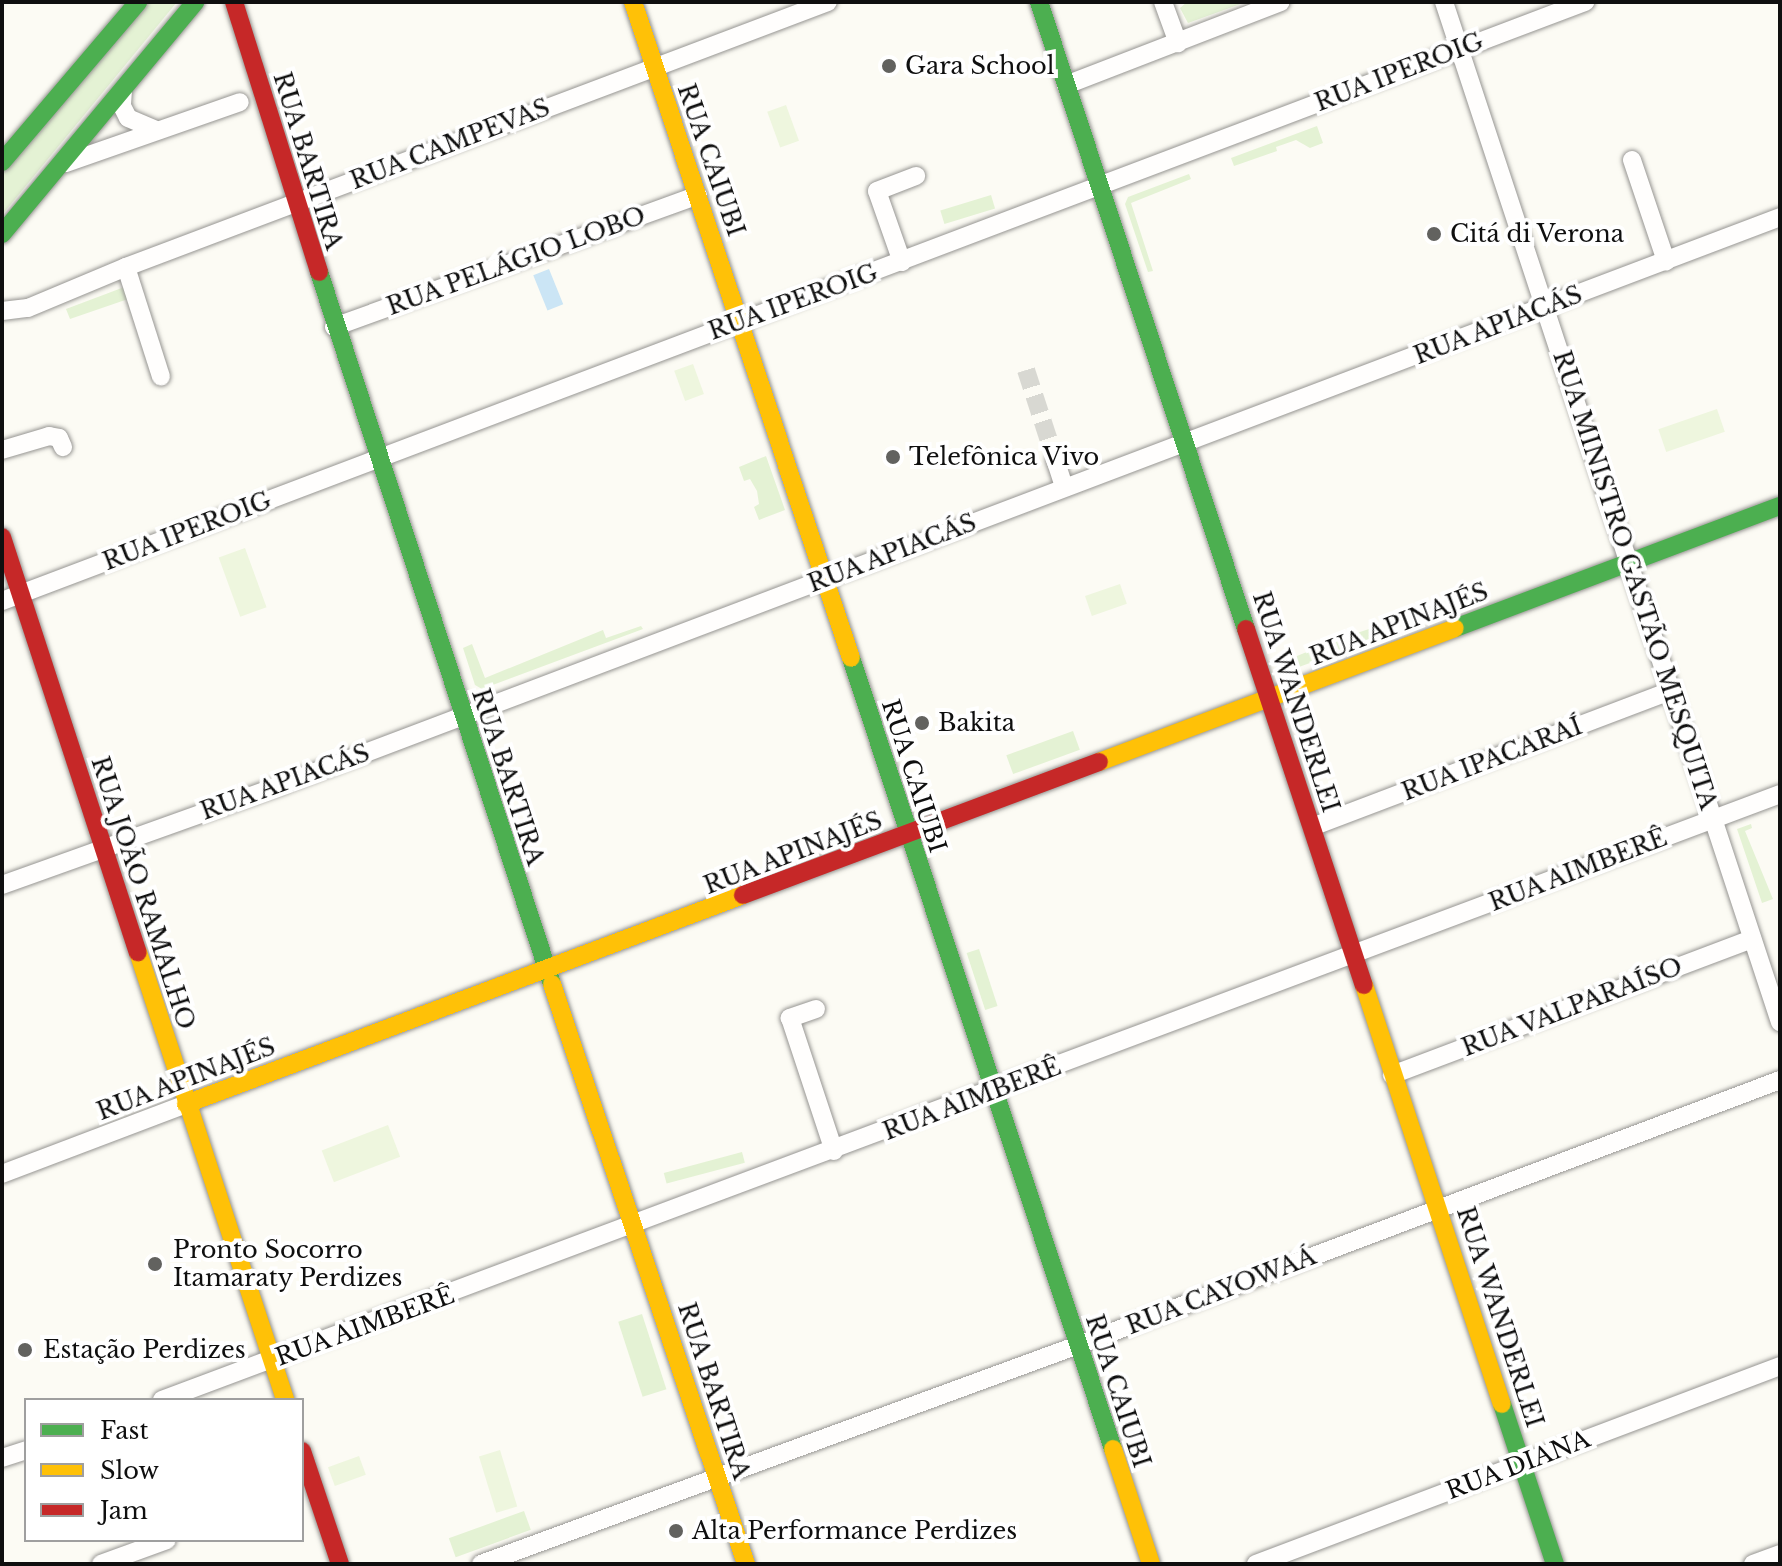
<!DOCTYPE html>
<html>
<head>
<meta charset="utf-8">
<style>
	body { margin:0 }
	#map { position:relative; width:1782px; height:1566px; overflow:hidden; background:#fcfbf4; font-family:"Libre Baskerville",serif }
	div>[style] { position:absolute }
	.green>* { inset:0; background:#e4f2d4; transform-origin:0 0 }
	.pitch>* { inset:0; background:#eef6de; transform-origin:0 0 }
	.water>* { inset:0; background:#cbe5f5; transform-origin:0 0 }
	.street-tunnel>* { height:18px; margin-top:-9px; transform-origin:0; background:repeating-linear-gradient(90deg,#d8d8d2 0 18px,transparent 0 27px) }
	.roads { filter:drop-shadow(0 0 2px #969592) drop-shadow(0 0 2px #969592) }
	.street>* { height:18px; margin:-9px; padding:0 9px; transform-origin:9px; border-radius:9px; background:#fffefd }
	.fast>* { height:18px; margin:-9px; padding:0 9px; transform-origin:9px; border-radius:9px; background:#4caf50 }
	.slow>* { height:18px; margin:-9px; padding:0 9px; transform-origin:9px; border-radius:9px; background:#ffc107 }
	.jam>* { height:18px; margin:-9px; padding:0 9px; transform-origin:9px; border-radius:9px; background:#c62828 }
	.dots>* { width:22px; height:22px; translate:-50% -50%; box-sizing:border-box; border:4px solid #fff; border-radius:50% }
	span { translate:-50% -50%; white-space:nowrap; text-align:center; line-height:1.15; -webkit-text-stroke:8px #fff; paint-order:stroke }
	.poi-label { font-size:24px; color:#0f0f0f }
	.left { translate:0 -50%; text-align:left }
	.street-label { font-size:24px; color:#0f0f0f }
	.frame { position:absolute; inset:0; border:4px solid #0f0f0f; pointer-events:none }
	.legend { position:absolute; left:24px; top:1398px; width:280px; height:144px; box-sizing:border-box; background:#fff; border:2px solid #9f9f9f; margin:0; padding:10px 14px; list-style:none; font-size:24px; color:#0f0f0f }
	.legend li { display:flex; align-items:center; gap:16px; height:40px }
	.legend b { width:40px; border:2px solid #9f9f9f }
</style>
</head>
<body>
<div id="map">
	<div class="green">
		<i style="clip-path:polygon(145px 2px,177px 2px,2px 215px,2px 171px)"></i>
		<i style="clip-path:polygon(1187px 2px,1246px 2px,1188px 23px,1180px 8px)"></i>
		<i style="clip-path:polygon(1317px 126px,1323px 143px,1310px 148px,1296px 140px,1276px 147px,1277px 151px,1234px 166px,1231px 158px)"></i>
		<i style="clip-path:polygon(1189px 174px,1191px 179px,1131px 203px,1153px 271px,1148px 272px,1125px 204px,1128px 197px)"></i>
		<i style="left:991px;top:195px;width:14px;height:53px;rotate:73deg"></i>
		<i style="clip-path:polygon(127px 286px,131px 298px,70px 319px,66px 309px)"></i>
		<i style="clip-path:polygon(766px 456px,785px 510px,759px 520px,754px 507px,759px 504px,757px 491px,750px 479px,744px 481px,739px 467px)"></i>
		<i style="clip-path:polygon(641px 626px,643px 629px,482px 689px,475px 685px,463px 648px,472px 644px,485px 678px,603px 630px,606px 638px)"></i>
		<i style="clip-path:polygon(1372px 628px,1375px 639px,1280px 674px,1277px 664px,1339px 639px,1352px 640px,1354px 634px)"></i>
		<i style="left:1073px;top:731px;width:20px;height:71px;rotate:70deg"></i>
		<i style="clip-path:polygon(1751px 824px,1752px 828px,1745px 831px,1773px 899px,1762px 903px,1737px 829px)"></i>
		<i style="left:979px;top:949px;width:60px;height:13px;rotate:72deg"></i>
		<i style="left:742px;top:1152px;width:11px;height:81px;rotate:75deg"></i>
		<i style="left:642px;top:1314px;width:79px;height:25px;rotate:72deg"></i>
		<i style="left:524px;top:1511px;width:20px;height:80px;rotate:70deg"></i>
	</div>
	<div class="pitch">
		<i style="left:786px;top:105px;width:38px;height:20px;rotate:70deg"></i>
		<i style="left:693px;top:364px;width:32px;height:20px;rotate:70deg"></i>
		<i style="left:1717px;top:409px;width:24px;height:62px;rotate:71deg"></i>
		<i style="left:245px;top:548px;width:63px;height:28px;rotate:70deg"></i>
		<i style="left:1120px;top:584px;width:21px;height:37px;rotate:71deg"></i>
		<i style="left:388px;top:1125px;width:34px;height:71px;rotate:69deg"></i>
		<i style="left:500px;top:1450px;width:59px;height:22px;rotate:73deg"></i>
		<i style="left:359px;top:1456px;width:20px;height:33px;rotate:70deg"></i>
	</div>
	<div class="water">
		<i style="left:549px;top:269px;width:38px;height:17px;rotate:68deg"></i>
	</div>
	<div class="street-tunnel">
		<i style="left:1026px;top:370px;width:94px;rotate:72deg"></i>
	</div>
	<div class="roads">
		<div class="street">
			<i style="left:1163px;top:2px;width:44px;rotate:69.9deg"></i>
			<i style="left:1444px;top:2px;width:1074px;rotate:71.77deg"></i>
			<i style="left:1066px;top:85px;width:230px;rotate:-21.1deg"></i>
			<i style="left:123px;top:90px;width:16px;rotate:94deg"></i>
			<i style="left:122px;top:106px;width:13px;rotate:63deg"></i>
			<i style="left:128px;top:118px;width:30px;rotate:23deg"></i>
			<i style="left:1632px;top:160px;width:107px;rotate:71.4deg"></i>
			<i style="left:66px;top:163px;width:184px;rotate:-19.3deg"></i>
			<i style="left:902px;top:262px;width:75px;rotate:-109.4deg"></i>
			<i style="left:877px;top:191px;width:42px;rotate:-21deg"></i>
			<i style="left:126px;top:267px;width:115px;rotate:72.3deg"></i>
			<i style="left:2px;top:311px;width:26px;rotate:-7deg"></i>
			<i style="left:28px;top:308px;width:106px;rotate:-22.7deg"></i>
			<i style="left:126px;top:267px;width:750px;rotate:-20.68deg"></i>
			<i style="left:334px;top:327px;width:387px;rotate:-19.9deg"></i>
			<i style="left:2px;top:450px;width:49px;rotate:-16.6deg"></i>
			<i style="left:49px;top:436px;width:10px;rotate:11deg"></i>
			<i style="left:59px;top:438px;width:10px;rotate:66deg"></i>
			<i style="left:1055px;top:459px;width:29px;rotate:72deg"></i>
			<i style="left:2px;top:601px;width:1693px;rotate:-20.73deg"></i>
			<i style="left:1312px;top:827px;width:385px;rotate:-20.8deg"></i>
			<i style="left:2px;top:885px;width:296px;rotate:-19.7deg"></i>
			<i style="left:281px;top:785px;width:1603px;rotate:-20.75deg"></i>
			<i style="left:816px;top:1009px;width:28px;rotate:161deg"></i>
			<i style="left:790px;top:1018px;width:140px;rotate:71.7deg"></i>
			<i style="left:1392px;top:1075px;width:385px;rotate:-20.7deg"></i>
			<i style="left:2px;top:1174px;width:197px;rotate:-20.8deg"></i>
			<i style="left:162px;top:1400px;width:1728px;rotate:-20.53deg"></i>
			<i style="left:2px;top:1458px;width:25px;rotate:-18deg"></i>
			<i style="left:101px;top:1564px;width:70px;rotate:-20deg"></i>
			<i style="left:481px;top:1564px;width:636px;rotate:-20.14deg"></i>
			<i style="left:1078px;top:1345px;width:750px;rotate:-20.68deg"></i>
			<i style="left:1256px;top:1564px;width:560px;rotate:-20.7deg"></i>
			<i style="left:1753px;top:1564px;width:29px;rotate:-20deg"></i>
		</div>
		<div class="fast">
			<i style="left:1039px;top:2px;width:660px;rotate:71.73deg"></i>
			<i style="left:2px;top:162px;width:210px;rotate:-49.6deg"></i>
			<i style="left:2px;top:234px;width:302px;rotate:-50.2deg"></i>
			<i style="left:319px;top:272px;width:749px;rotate:71.88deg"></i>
			<i style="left:1455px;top:628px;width:347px;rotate:-20.6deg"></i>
			<i style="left:851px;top:658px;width:833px;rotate:71.67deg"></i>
			<i style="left:1502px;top:1404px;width:169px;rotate:71.7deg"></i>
		</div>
		<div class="slow">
			<i style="left:633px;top:2px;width:691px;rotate:71.62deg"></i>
			<i style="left:1099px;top:762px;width:380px;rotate:-20.6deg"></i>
			<i style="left:138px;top:952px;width:472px;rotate:71.8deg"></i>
			<i style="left:552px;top:984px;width:612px;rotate:71.51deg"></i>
			<i style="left:1364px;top:985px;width:441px;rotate:71.8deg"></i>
			<i style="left:186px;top:1104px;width:595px;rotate:-20.57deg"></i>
			<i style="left:1113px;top:1449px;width:121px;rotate:71.7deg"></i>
		</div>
		<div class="jam">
			<i style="left:234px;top:2px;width:283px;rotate:72.5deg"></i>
			<i style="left:2px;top:537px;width:437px;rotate:71.9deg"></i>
			<i style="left:1246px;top:629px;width:375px;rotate:71.7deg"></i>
			<i style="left:743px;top:895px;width:380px;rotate:-20.5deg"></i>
			<i style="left:302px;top:1451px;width:119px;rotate:71.4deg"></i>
		</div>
	</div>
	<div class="dots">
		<i style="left:889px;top:66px;background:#62625f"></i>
		<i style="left:1434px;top:234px;background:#62625f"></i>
		<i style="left:893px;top:457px;background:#62625f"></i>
		<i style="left:922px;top:723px;background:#62625f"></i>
		<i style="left:155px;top:1264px;background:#62625f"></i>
		<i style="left:25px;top:1350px;background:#62625f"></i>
		<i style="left:676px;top:1531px;background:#62625f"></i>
	</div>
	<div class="poi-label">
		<span class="left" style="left:905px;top:66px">Gara School</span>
		<span class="left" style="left:1450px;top:234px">Citá di Verona</span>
		<span class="left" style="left:909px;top:457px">Telefônica Vivo</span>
		<span class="left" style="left:938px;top:723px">Bakita</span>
		<span class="left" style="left:173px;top:1264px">Pronto Socorro<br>Itamaraty Perdizes</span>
		<span class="left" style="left:43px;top:1350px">Estação Perdizes</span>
		<span class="left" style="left:692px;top:1531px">Alta Performance Perdizes</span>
	</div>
	<div class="street-label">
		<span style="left:1399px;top:72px;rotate:-21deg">RUA IPEROIG</span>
		<span style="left:450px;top:144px;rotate:-21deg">RUA CAMPEVAS</span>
		<span style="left:711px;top:160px;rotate:71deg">RUA CAIUBI</span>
		<span style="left:308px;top:161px;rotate:73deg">RUA BARTIRA</span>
		<span style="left:516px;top:261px;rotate:-20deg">RUA PELÁGIO LOBO</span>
		<span style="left:793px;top:302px;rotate:-20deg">RUA IPEROIG</span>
		<span style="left:1498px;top:325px;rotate:-21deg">RUA APIACÁS</span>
		<span style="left:187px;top:531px;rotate:-21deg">RUA IPEROIG</span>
		<span style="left:892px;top:553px;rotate:-21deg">RUA APIACÁS</span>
		<span style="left:1635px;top:580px;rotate:72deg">RUA MINISTRO GASTÃO MESQUITA</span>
		<span style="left:1399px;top:624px;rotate:-21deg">RUA APINAJÉS</span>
		<span style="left:1296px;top:702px;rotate:72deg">RUA WANDERLEI</span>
		<span style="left:1492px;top:759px;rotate:-21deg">RUA IPACARAÍ</span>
		<span style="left:914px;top:776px;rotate:72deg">RUA CAIUBI</span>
		<span style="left:508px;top:777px;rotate:72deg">RUA BARTIRA</span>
		<span style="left:285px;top:782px;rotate:-20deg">RUA APIACÁS</span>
		<span style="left:793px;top:853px;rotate:-21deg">RUA APINAJÉS</span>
		<span style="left:1578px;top:870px;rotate:-21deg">RUA AIMBERÊ</span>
		<span style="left:143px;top:893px;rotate:72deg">RUA JOÃO RAMALHO</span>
		<span style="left:1572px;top:1007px;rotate:-21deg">RUA VALPARAÍSO</span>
		<span style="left:186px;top:1079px;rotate:-21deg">RUA APINAJÉS</span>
		<span style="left:972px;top:1099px;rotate:-21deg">RUA AIMBERÊ</span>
		<span style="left:1221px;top:1291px;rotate:-21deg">RUA CAYOWAÁ</span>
		<span style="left:1500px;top:1317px;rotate:72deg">RUA WANDERLEI</span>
		<span style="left:365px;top:1326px;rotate:-20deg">RUA AIMBERÊ</span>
		<span style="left:714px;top:1391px;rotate:72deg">RUA BARTIRA</span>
		<span style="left:1118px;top:1391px;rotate:72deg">RUA CAIUBI</span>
		<span style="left:1518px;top:1465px;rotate:-21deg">RUA DIANA</span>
	</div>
	<div class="frame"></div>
	<ul class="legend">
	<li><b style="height:10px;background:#4caf50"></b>Fast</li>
	<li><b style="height:10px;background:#ffc107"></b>Slow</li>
	<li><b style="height:10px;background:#c62828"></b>Jam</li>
	</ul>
</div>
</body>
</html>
